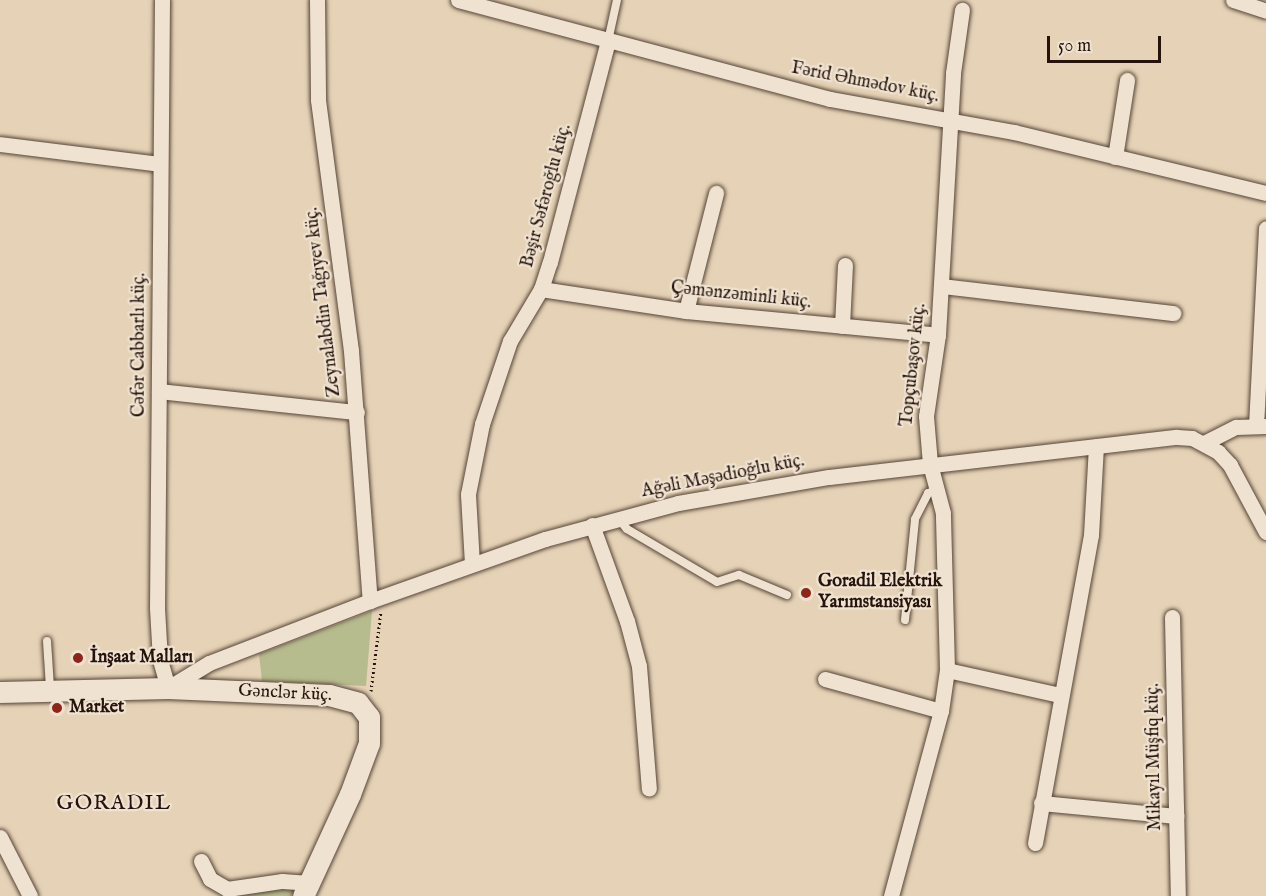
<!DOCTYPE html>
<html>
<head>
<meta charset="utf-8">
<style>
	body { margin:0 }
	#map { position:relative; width:1266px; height:896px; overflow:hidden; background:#e6d3b7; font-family:"IM FELL English",serif }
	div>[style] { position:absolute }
	.green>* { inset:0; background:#b6bc8d }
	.path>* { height:3px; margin-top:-1.5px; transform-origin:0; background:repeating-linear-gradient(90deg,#26140c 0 1.5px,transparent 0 4.5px) }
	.roads { filter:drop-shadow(0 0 2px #564437) drop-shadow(0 0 2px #564437) }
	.lane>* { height:8px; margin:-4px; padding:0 4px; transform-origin:4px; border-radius:4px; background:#efe2d0 }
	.street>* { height:15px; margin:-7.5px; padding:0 7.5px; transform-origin:7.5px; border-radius:7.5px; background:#efe2d0 }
	.secondary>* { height:21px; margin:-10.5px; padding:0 10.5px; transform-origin:10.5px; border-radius:10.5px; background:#efe2d0 }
	.dots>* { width:16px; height:16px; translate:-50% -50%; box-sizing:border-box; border:3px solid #efe2d0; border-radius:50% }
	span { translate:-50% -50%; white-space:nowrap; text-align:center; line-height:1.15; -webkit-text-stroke:4.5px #efe2d0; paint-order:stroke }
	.street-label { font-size:18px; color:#26140c }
	.poi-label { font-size:18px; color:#26140c; font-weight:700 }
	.left { translate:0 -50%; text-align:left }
	.quarter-label { font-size:21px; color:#26140c; letter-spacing:1.5px }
	.scale { position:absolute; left:1047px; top:36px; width:114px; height:27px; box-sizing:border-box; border:3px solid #26140c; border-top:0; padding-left:8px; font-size:18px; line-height:21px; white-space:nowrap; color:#26140c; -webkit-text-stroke:4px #efe2d0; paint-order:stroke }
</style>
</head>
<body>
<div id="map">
	<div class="green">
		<i style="clip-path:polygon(372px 611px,366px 686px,262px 681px,259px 654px)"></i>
		<i style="clip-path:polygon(295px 887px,291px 896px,230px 896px)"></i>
	</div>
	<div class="path">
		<i style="left:371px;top:691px;width:81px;rotate:-82.9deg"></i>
	</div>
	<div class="roads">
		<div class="lane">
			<i style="left:608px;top:41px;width:42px;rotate:-77.6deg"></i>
			<i style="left:618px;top:518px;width:14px;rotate:51deg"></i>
			<i style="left:627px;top:529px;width:104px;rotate:30.5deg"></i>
			<i style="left:717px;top:582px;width:23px;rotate:-18deg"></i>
			<i style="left:739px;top:575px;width:52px;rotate:22.6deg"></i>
			<i style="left:905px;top:620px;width:101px;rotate:-84.3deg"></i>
			<i style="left:915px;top:519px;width:29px;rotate:-63deg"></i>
			<i style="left:928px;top:493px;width:9px;rotate:-18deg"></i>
			<i style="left:47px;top:641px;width:47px;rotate:86.3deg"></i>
		</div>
		<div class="street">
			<i style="left:162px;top:0;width:608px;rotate:90.47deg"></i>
			<i style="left:157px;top:608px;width:52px;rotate:86.7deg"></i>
			<i style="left:160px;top:660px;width:29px;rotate:74deg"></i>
			<i style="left:168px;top:688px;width:48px;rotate:-31.4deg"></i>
			<i style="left:209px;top:663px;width:173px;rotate:-21.1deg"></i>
			<i style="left:370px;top:601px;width:186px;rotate:-19.5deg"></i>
			<i style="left:545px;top:539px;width:138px;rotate:-15.1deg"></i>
			<i style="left:678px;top:503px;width:153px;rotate:-9.8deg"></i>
			<i style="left:829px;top:477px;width:350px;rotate:-6.6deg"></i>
			<i style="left:1177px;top:437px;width:15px;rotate:4deg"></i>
			<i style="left:1192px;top:438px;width:30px;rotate:28deg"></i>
			<i style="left:1218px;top:452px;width:18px;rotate:47deg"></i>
			<i style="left:1230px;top:465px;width:76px;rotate:61.8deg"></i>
			<i style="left:317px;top:0;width:100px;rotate:89.4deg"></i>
			<i style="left:318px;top:100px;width:253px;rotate:82.5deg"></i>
			<i style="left:351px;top:351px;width:251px;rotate:85.7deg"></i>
			<i style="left:458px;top:0;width:385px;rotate:14.9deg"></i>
			<i style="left:830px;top:99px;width:187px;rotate:10.2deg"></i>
			<i style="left:1014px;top:132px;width:259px;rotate:13.6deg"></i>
			<i style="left:1233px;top:0;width:35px;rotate:18deg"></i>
			<i style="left:0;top:144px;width:161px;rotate:7.1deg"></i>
			<i style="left:1115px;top:157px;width:78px;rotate:-81.1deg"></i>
			<i style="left:942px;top:286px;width:233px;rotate:6.7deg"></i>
			<i style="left:541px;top:289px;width:147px;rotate:8.6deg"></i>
			<i style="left:686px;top:311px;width:253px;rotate:5.4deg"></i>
			<i style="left:686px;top:311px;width:122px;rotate:-75.7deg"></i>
			<i style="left:842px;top:326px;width:61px;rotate:-87.2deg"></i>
			<i style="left:159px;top:391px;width:199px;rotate:6.1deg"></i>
			<i style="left:1256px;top:426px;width:198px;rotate:-87.1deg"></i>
			<i style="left:1204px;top:443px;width:36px;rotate:-27deg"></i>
			<i style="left:1236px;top:427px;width:30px;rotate:-2deg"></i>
			<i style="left:592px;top:525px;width:102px;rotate:70deg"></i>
			<i style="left:627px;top:621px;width:47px;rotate:75.1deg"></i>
			<i style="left:639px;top:666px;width:123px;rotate:85.4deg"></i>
			<i style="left:472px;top:564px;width:70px;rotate:-93.3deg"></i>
			<i style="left:468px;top:494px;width:71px;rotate:-78.7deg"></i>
			<i style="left:482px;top:424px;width:88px;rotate:-71.4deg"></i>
			<i style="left:510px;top:341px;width:61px;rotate:-59.2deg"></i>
			<i style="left:541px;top:289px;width:28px;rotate:-72deg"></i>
			<i style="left:550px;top:262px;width:228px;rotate:-75.3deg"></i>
			<i style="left:1172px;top:617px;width:279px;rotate:88.8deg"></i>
			<i style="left:947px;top:670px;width:116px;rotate:12.5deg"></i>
			<i style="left:825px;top:679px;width:120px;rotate:15.4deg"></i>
			<i style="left:1041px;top:803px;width:136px;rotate:5.5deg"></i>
			<i style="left:0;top:837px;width:66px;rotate:63deg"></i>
			<i style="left:1035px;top:843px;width:313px;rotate:-79.7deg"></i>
			<i style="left:1091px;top:535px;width:89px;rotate:-86.8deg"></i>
			<i style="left:201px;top:861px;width:20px;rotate:63deg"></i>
			<i style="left:210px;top:879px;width:20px;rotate:30deg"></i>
			<i style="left:227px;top:889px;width:56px;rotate:-8.3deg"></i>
			<i style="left:282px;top:881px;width:27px;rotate:4deg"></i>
			<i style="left:891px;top:896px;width:192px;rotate:-74.9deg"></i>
			<i style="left:941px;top:711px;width:41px;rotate:-81.7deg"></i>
			<i style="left:947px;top:670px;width:157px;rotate:-91.5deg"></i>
			<i style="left:943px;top:513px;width:51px;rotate:-104.9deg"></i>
			<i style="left:930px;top:464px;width:48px;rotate:-94.8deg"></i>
			<i style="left:926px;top:416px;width:82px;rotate:-81.6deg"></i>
			<i style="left:938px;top:335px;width:262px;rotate:-86.7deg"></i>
			<i style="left:953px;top:73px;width:64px;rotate:-81.9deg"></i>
		</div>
		<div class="secondary">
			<i style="left:0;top:692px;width:168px;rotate:-1.4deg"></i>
			<i style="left:168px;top:688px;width:161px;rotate:2.5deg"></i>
			<i style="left:329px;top:695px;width:30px;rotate:15deg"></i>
			<i style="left:358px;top:703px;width:18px;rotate:52deg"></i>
			<i style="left:369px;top:717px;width:26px;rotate:90deg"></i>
			<i style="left:369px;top:743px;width:54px;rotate:110.4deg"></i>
			<i style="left:350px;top:794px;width:112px;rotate:114.7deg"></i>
		</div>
	</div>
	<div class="dots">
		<i style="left:806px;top:593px;background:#8f2418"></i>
		<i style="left:78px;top:658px;background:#8f2418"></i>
		<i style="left:57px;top:708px;background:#8f2418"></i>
	</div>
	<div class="street-label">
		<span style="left:865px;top:83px;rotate:11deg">Fərid Əhmədov küç.</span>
		<span style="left:547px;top:196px;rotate:-75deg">Bəşir Səfəroğlu küç.</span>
		<span style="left:741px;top:296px;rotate:6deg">Çəmənzəminli küç.</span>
		<span style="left:324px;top:302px;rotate:-97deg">Zeynalabdin Tağıyev küç.</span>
		<span style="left:140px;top:345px;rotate:-90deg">Cəfər Cabbarlı küç.</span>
		<span style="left:914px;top:365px;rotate:-84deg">Topçubaşov küç.</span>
		<span style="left:723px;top:477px;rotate:-11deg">Ağəli Məşədioğlu küç.</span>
		<span style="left:285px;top:694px;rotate:3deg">Gənclər küç.</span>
		<span style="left:1155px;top:757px;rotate:-91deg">Mikayıl Müşfiq küç.</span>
	</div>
	<div class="poi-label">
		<span class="left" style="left:818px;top:593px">Goradil Elektrik<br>Yarımstansiyası</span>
		<span class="left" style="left:90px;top:658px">İnşaat Malları</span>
		<span class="left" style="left:69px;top:708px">Market</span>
	</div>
	<div class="quarter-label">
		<span style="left:114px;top:804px">GORADIL</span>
	</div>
	<div class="scale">50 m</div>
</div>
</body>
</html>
